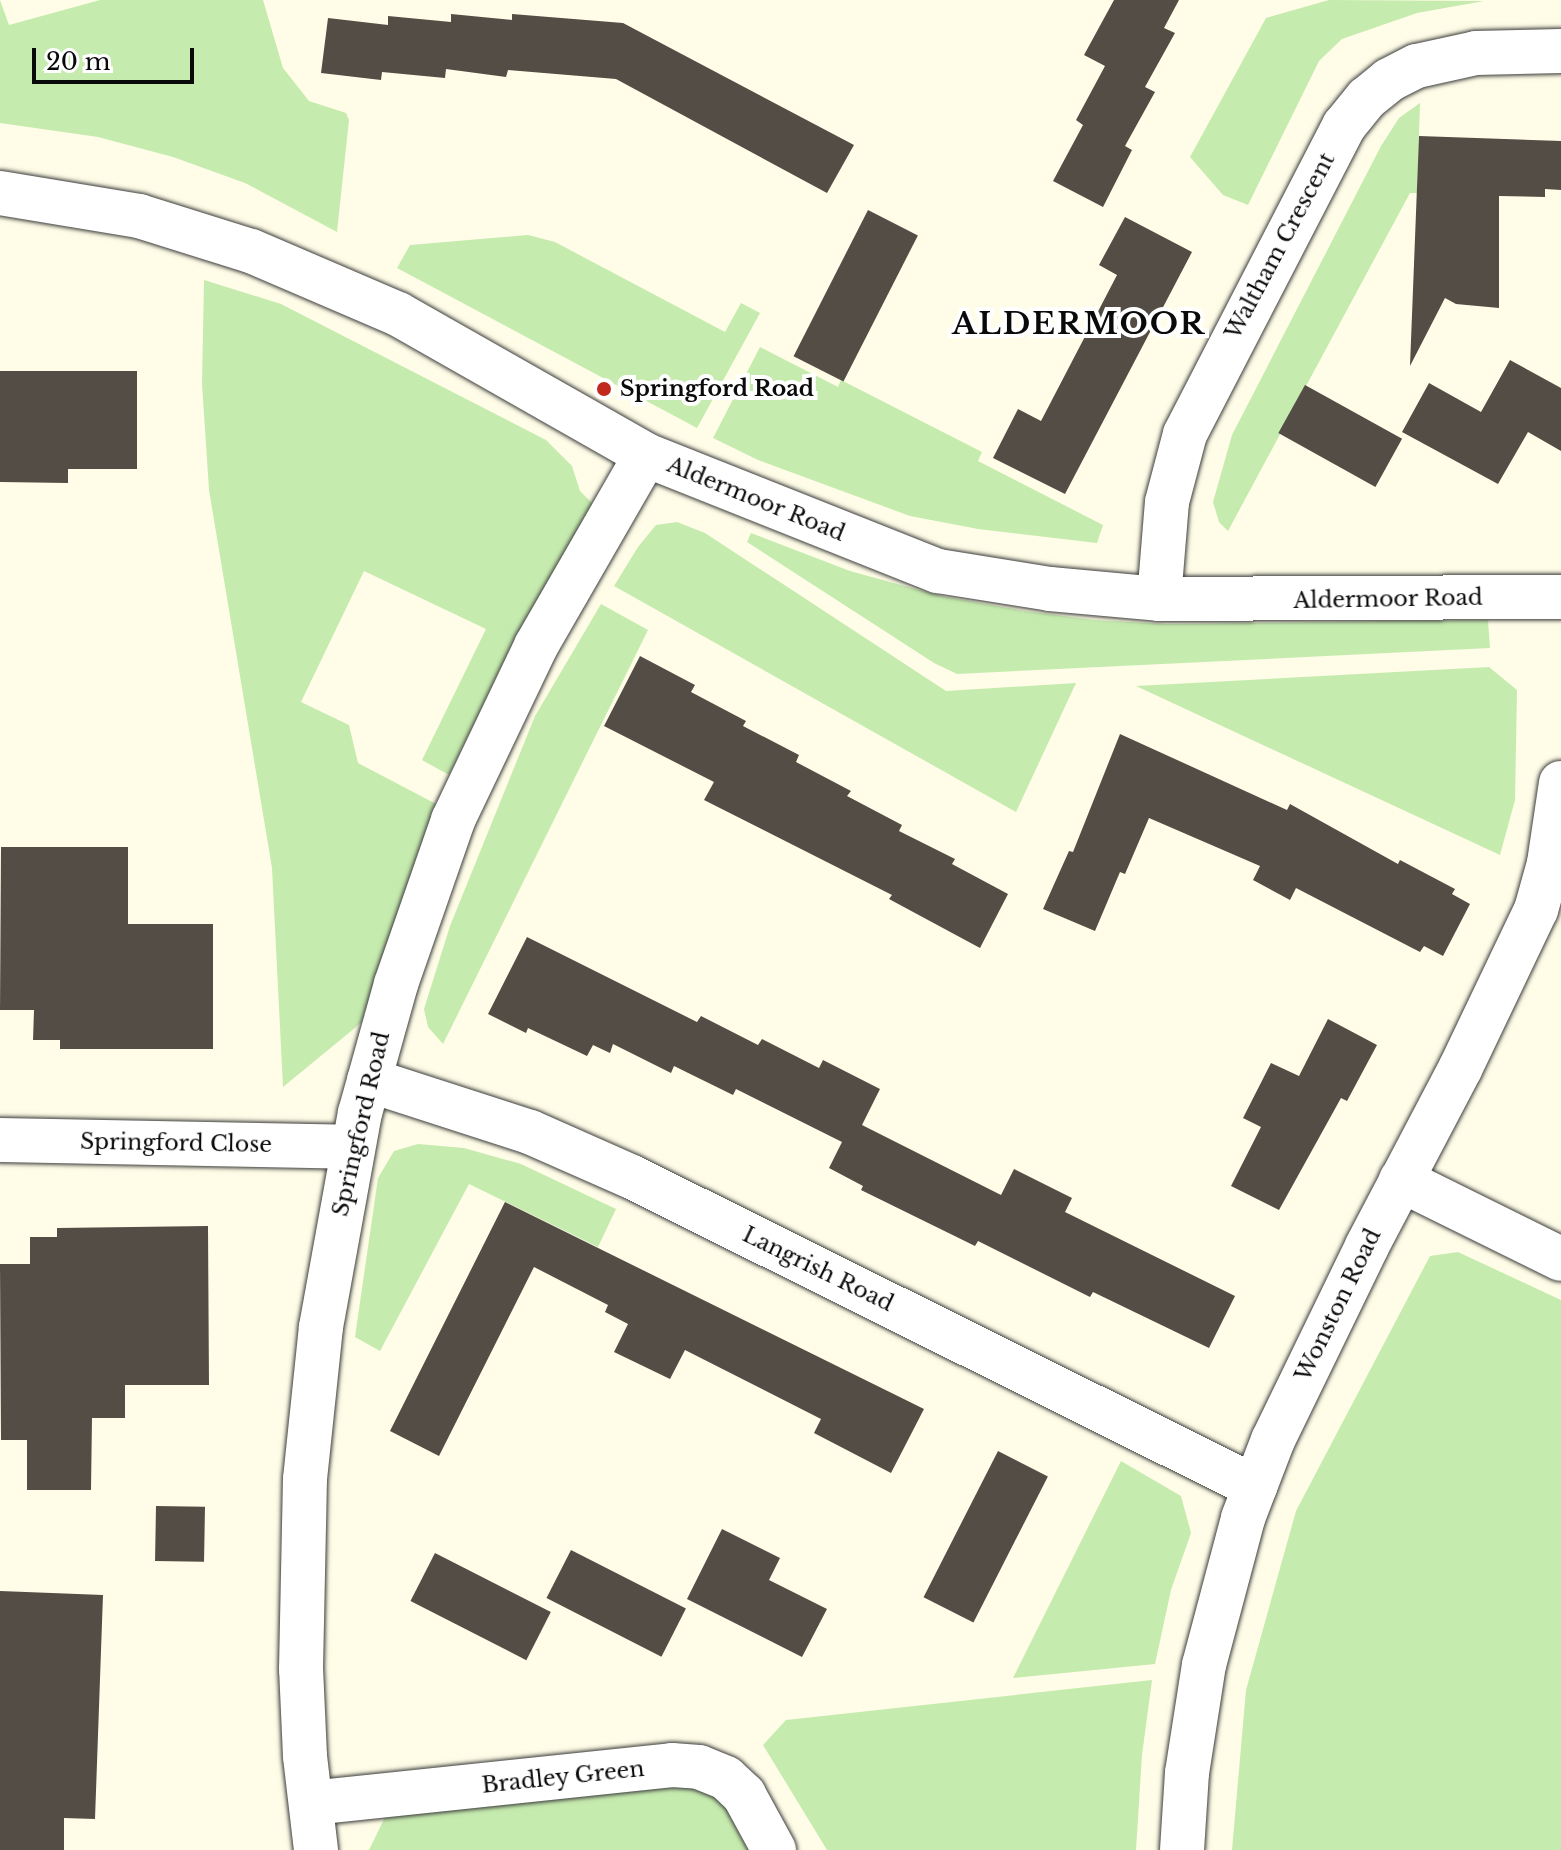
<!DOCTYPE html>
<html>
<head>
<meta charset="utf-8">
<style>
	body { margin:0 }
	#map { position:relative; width:1561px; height:1850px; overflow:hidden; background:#fffde7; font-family:"Libre Baskerville",serif }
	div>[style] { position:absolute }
	.green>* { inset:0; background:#c6ebaf }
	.building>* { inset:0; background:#534d46; transform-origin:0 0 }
	.roads { filter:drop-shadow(0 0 2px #3d3d3d) drop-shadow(0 0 2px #3d3d3d) }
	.minor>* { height:44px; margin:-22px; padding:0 22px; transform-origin:22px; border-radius:22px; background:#fff }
	.tertiary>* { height:44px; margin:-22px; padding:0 22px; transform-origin:22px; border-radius:22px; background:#fff }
	.dots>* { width:22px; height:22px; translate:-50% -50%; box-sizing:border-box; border:4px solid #fff; border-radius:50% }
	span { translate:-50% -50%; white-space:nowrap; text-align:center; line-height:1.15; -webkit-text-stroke:8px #fff; paint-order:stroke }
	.street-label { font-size:22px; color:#0a0a0a }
	.poi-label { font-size:22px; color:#0a0a0a; font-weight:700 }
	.left { translate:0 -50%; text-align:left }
	.district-label { font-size:30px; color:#0a0a0a; font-weight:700; letter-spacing:2px }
	.scale { position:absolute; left:32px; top:48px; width:162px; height:36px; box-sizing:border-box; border:4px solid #0a0a0a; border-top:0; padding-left:10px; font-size:24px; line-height:28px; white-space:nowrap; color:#0a0a0a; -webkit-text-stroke:6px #fff; paint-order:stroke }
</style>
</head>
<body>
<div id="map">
	<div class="green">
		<i style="clip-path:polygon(0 0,9px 25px,100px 0,263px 0,283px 68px,309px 101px,346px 113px,349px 120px,337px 232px,245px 183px,173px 157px,98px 137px,0 123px)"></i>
		<i style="clip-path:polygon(1329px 0,1484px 1px,1417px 13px,1342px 39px,1319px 61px,1248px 205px,1223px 195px,1190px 157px,1266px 18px)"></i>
		<i style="clip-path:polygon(1420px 103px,1417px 193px,1410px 193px,1228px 531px,1219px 522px,1213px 502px,1232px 435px,1381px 146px,1399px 118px)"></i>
		<i style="clip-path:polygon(528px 235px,555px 242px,725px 332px,741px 303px,760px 313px,697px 428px,397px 268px,410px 245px)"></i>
		<i style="clip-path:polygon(204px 280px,281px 304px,546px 440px,572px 466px,580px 491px,596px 507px,514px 643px,449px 775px,422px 760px,486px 629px,364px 571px,301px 702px,349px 725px,358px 763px,436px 804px,367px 1018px,283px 1087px,272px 868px,209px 490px,202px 384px)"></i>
		<i style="clip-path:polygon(760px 347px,838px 387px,841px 380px,982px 452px,978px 461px,1103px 525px,1097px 543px,978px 529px,910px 516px,758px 460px,713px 438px)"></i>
		<i style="clip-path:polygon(677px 522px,705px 533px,946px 691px,1076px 683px,1016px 812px,614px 586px,638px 547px,656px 525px)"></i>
		<i style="clip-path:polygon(751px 533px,850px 571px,941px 596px,1025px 611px,1095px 620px,1167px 624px,1488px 620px,1490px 648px,957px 674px,934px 663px,747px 542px)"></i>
		<i style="clip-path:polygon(601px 604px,648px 630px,443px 1044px,428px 1027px,424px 1009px,450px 926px,535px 716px)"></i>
		<i style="clip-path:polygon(1489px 667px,1517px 690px,1515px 800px,1500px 855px,1136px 686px)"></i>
		<i style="clip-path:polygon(418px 1144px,464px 1148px,521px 1164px,616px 1209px,598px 1247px,469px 1184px,380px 1351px,355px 1337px,378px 1178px,394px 1151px)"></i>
		<i style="clip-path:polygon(1458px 1252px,1561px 1300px,1561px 1850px,1232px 1850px,1246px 1690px,1296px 1511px,1430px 1256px)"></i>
		<i style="clip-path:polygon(1121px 1461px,1181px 1496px,1191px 1533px,1171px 1590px,1155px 1664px,1013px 1678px)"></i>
		<i style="clip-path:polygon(1152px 1680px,1142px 1755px,1136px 1850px,827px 1850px,763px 1745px,786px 1720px)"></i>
		<i style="clip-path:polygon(672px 1780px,721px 1799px,754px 1850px,369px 1850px,387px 1813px)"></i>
	</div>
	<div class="building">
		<i style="clip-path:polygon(1114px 0,1179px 0,1164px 28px,1175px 33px,1145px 87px,1155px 92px,1125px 146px,1132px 150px,1103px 207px,1053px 181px,1083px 125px,1076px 120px,1105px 66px,1084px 55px)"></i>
		<i style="clip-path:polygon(451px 14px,512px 20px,512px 14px,623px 23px,854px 145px,827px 193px,616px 79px,508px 70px,506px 77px,446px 69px,445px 78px,382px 72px,381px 80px,321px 73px,328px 18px,388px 25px,388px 16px,451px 22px)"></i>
		<i style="clip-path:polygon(1419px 136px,1561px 141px,1561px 190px,1545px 189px,1545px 197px,1499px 196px,1499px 308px,1456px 304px,1445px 298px,1410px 366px)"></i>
		<i style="left:868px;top:210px;width:56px;height:164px;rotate:27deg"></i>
		<i style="clip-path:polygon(1125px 217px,1192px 252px,1065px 494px,993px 458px,1018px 409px,1041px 421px,1117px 275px,1099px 265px)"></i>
		<i style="clip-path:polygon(1510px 360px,1561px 388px,1561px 451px,1528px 432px,1498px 484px,1402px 432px,1429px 383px,1481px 412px)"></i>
		<i style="clip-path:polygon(0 371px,137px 371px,137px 469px,68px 469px,68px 483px,0 482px)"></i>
		<i style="left:1305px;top:385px;width:111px;height:55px;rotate:29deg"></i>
		<i style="clip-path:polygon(640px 656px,695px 685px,691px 692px,746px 721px,743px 726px,799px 755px,796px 762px,851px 791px,847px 796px,902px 825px,899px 831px,955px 859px,952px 864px,1008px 894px,980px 948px,889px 899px,892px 895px,704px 800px,714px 782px,604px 726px)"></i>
		<i style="clip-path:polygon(1120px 734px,1287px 810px,1290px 804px,1398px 864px,1400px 860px,1455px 889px,1452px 894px,1470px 904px,1443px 956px,1424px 946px,1420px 952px,1296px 888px,1290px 900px,1253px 880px,1260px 866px,1149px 818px,1125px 874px,1120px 872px,1095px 931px,1043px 909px,1069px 851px,1073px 852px)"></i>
		<i style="clip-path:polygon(1px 847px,128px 847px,128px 924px,213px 924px,213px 1049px,60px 1049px,60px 1040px,33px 1040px,34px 1010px,0 1010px)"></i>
		<i style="clip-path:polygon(527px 937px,697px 1022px,701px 1016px,758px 1045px,762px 1039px,819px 1068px,823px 1060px,880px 1089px,862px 1125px,1001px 1195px,1014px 1169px,1072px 1198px,1065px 1212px,1235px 1296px,1209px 1348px,1093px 1292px,1090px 1297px,978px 1241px,975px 1246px,861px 1190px,863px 1186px,829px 1168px,842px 1142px,736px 1089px,733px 1095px,674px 1066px,671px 1073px,613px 1044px,610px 1053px,593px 1045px,587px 1056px,528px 1028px,526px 1033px,488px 1014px)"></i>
		<i style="clip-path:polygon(1328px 1019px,1377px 1045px,1347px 1101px,1341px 1098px,1279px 1210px,1231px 1186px,1261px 1127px,1243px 1118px,1271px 1063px,1299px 1076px)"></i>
		<i style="clip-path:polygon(505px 1202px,924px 1409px,891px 1473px,814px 1433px,821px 1419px,685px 1350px,670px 1379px,614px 1352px,628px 1324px,605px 1312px,608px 1305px,534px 1267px,439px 1456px,390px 1431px)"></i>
		<i style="clip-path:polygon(208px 1226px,209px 1385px,125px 1385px,125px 1418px,92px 1418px,91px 1490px,27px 1490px,27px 1440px,1px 1440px,0 1264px,30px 1264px,30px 1237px,57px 1237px,57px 1228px)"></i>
		<i style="left:998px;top:1451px;width:56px;height:164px;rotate:27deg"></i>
		<i style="left:156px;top:1506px;width:49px;height:55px;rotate:1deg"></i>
		<i style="clip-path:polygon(722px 1529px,780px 1558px,769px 1580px,827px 1609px,802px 1657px,687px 1599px)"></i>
		<i style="left:571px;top:1550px;width:129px;height:54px;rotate:27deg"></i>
		<i style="left:435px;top:1553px;width:130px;height:54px;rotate:27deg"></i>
		<i style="clip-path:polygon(0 1591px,103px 1595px,95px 1819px,64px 1818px,64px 1850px,0 1850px)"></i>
	</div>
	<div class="roads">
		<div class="minor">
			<i style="left:1159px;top:599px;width:97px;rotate:-85.3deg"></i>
			<i style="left:1167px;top:502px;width:70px;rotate:-75.2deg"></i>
			<i style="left:1185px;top:434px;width:347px;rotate:-62.7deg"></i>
			<i style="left:1344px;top:126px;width:36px;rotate:-51deg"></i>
			<i style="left:1367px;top:98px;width:28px;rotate:-39deg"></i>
			<i style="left:1389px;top:80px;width:31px;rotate:-27deg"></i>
			<i style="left:1417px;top:66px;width:60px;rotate:-12.4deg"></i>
			<i style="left:1476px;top:53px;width:85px;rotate:-1.3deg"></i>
			<i style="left:369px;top:1080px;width:169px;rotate:17.9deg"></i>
			<i style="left:530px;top:1132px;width:111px;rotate:23.8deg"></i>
			<i style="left:632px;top:1177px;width:696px;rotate:26.45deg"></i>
			<i style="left:0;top:1140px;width:353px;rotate:1.1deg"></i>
			<i style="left:1401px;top:1180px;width:178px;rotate:26.3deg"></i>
			<i style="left:311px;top:1803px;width:363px;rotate:-6deg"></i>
			<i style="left:672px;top:1765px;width:27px;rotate:4deg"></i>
			<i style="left:699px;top:1767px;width:29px;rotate:22deg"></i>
			<i style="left:726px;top:1778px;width:25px;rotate:43deg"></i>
			<i style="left:744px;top:1795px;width:63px;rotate:61.4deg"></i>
			<i style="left:316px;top:1850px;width:95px;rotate:-96.7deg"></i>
			<i style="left:305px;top:1756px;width:87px;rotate:-92.6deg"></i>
			<i style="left:301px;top:1669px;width:190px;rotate:-88.8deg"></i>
			<i style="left:305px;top:1479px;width:153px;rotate:-84deg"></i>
			<i style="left:321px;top:1327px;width:218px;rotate:-79.7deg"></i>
			<i style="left:360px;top:1113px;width:134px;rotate:-74.4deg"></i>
			<i style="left:396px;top:984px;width:174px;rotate:-70.8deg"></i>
			<i style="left:453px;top:820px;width:193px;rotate:-64.5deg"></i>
			<i style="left:536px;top:646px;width:220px;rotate:-60.1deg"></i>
			<i style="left:1182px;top:1850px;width:77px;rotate:-86.3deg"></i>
			<i style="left:1187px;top:1773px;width:109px;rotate:-81.1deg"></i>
			<i style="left:1204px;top:1665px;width:152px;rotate:-75.1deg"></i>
			<i style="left:1243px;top:1518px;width:84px;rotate:-69deg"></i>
			<i style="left:1273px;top:1440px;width:216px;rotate:-64.1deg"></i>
			<i style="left:1367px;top:1246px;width:200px;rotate:-62.3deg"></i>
			<i style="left:1460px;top:1069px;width:176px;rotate:-64.5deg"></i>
			<i style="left:1536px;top:910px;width:49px;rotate:-74.5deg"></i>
			<i style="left:1549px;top:863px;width:81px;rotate:-81.5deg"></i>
		</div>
		<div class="tertiary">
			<i style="left:0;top:193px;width:141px;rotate:9.4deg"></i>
			<i style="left:139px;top:216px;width:117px;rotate:17.4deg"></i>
			<i style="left:251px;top:251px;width:160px;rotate:23.2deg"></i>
			<i style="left:398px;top:314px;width:285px;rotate:29.6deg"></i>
			<i style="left:646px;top:455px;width:314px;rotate:21.7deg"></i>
			<i style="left:938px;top:571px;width:113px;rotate:9.1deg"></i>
			<i style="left:1050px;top:589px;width:109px;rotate:5.2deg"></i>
			<i style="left:1159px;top:599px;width:402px;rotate:-0.3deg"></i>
		</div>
	</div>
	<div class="dots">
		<i style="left:604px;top:389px;background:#c0291c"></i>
	</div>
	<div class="street-label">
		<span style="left:1280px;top:246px;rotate:-62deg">Waltham Crescent</span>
		<span style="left:756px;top:499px;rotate:22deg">Aldermoor Road</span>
		<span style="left:1388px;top:599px;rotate:-1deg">Aldermoor Road</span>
		<span style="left:361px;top:1124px;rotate:-77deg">Springford Road</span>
		<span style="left:176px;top:1143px;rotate:1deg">Springford Close</span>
		<span style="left:818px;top:1269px;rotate:26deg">Langrish Road</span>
		<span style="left:1338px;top:1305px;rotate:-64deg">Wonston Road</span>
		<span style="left:563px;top:1777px;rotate:-6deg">Bradley Green</span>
	</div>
	<div class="poi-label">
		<span class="left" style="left:620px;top:389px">Springford Road</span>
	</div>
	<div class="district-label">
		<span style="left:1079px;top:324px">ALDERMOOR</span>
	</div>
	<div class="scale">20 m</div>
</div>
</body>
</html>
